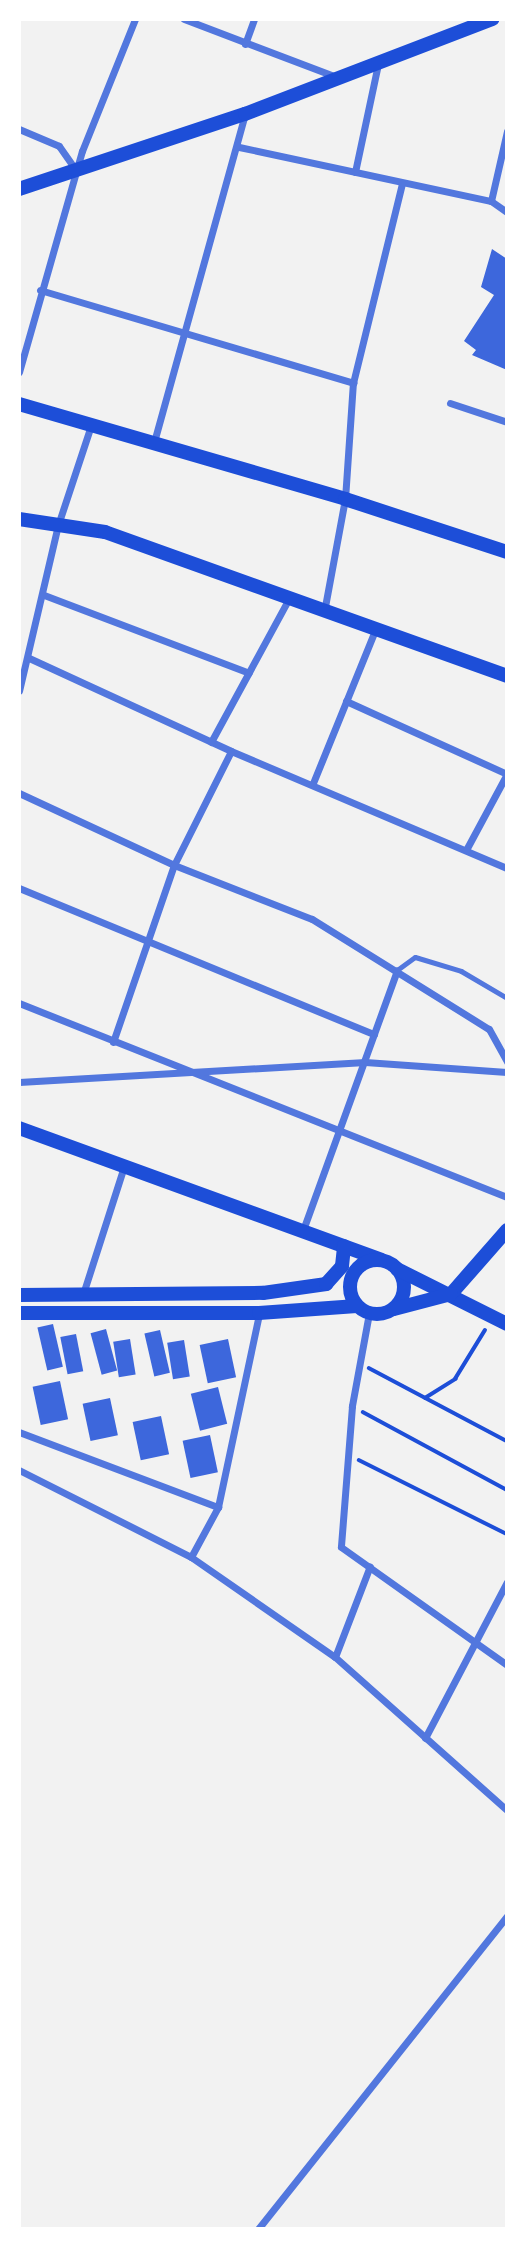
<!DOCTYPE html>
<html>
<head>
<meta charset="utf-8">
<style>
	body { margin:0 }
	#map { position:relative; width:526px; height:2248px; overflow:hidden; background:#f2f2f2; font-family:Cabin,sans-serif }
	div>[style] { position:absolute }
	.building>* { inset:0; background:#3d67dc; transform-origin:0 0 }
	.path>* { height:3.5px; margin:-1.75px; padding:0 1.75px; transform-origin:1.75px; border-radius:1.75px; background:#1d4ed8 }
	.service>* { height:5px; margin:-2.5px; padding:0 2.5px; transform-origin:2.5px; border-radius:2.5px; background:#5277de }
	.minor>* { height:7px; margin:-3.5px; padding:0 3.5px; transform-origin:3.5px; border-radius:3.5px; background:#5277de }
	.secondary>* { height:14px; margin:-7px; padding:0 7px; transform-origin:7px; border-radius:7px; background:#1d4ed8 }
	.secondary>.ring { margin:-7px; padding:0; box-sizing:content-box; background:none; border:14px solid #1d4ed8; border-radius:50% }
	span { translate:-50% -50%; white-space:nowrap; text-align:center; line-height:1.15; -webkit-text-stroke:7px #fff; paint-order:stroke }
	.frame { position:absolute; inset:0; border:21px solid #fff; pointer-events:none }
</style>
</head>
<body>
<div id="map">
	<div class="building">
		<i style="clip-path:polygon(492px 249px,507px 259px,507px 370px,472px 355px,476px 350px,464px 341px,494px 295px,481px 287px)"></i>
		<i style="left:53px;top:1324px;width:44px;height:16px;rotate:77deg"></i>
		<i style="left:106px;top:1329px;width:43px;height:16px;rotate:75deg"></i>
		<i style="left:160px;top:1330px;width:44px;height:16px;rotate:77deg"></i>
		<i style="left:76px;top:1334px;width:38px;height:16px;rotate:79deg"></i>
		<i style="left:130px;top:1339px;width:36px;height:17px;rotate:81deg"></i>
		<i style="left:228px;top:1339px;width:39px;height:29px;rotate:78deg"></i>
		<i style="left:184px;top:1340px;width:37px;height:17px;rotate:81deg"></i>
		<i style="left:60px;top:1381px;width:39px;height:28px;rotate:78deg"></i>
		<i style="left:218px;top:1387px;width:38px;height:28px;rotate:76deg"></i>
		<i style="left:110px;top:1398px;width:38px;height:28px;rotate:78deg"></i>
		<i style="left:161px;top:1416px;width:39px;height:29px;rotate:78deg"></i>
		<i style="left:210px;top:1435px;width:38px;height:28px;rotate:78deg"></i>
	</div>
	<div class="path">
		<i style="left:369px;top:1368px;width:156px;rotate:27.9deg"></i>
		<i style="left:425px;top:1398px;width:36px;rotate:-32deg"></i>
		<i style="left:455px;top:1379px;width:57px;rotate:-58.5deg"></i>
		<i style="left:363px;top:1412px;width:164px;rotate:28.4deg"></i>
		<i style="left:359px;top:1460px;width:165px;rotate:26.6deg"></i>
	</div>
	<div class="service">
		<i style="left:397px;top:970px;width:22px;rotate:-36deg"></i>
		<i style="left:415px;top:957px;width:48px;rotate:16.9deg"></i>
		<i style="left:461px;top:971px;width:53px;rotate:30.4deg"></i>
	</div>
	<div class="minor">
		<i style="left:184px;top:19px;width:164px;rotate:20.8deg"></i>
		<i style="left:245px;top:44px;width:27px;rotate:-70deg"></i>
		<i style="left:19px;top:129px;width:43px;rotate:23deg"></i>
		<i style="left:59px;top:146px;width:29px;rotate:55deg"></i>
		<i style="left:239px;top:147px;width:258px;rotate:12.1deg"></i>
		<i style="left:491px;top:201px;width:19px;rotate:35deg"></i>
		<i style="left:355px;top:172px;width:110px;rotate:-78deg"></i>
		<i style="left:491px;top:201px;width:72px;rotate:-77.1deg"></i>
		<i style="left:40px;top:290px;width:327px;rotate:16.5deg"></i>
		<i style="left:19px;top:372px;width:230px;rotate:-74.1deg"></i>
		<i style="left:82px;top:151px;width:142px;rotate:-68.1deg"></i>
		<i style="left:450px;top:403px;width:60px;rotate:18.4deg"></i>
		<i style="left:154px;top:442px;width:340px;rotate:-74.5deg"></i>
		<i style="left:44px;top:595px;width:219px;rotate:20.8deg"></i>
		<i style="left:324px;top:612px;width:115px;rotate:-79.5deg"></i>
		<i style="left:345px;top:499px;width:116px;rotate:-86.1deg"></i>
		<i style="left:353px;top:383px;width:206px;rotate:-76.2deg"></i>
		<i style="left:29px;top:658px;width:222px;rotate:24.7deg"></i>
		<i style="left:231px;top:751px;width:300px;rotate:23deg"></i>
		<i style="left:19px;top:691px;width:171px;rotate:-76.8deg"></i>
		<i style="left:58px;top:525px;width:105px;rotate:-71.7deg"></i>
		<i style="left:346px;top:701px;width:177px;rotate:24.4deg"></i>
		<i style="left:211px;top:742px;width:162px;rotate:-61.5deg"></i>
		<i style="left:313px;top:783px;width:165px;rotate:-67.9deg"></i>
		<i style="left:19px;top:793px;width:171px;rotate:24.9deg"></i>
		<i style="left:174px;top:865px;width:148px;rotate:21.4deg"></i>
		<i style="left:312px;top:919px;width:208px;rotate:31.9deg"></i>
		<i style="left:489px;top:1029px;width:38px;rotate:61deg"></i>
		<i style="left:466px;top:850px;width:86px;rotate:-61.7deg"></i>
		<i style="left:19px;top:888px;width:384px;rotate:22.4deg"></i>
		<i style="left:19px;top:1003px;width:525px;rotate:21.68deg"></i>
		<i style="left:113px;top:1042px;width:187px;rotate:-71deg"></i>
		<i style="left:174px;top:865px;width:127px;rotate:-63.4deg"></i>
		<i style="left:19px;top:1082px;width:347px;rotate:-3.3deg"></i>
		<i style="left:365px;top:1062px;width:142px;rotate:4deg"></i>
		<i style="left:303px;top:1230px;width:276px;rotate:-70.1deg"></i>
		<i style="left:83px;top:1294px;width:134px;rotate:-72.2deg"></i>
		<i style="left:369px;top:1313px;width:95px;rotate:100.4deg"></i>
		<i style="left:352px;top:1406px;width:141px;rotate:94.5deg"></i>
		<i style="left:341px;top:1547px;width:204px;rotate:35.4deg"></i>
		<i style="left:19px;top:1432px;width:213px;rotate:20.7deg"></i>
		<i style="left:19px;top:1470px;width:193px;rotate:26.8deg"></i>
		<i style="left:191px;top:1557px;width:175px;rotate:34.8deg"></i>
		<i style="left:335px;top:1657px;width:230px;rotate:41.7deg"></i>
		<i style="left:191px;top:1557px;width:57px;rotate:-61.6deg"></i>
		<i style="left:218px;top:1507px;width:197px;rotate:-78deg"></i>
		<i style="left:335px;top:1657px;width:97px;rotate:-69deg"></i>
		<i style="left:425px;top:1738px;width:176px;rotate:-62.3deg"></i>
		<i style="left:258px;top:2229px;width:400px;rotate:-51.5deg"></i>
	</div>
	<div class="secondary">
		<i style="left:19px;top:189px;width:238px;rotate:-18.4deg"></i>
		<i style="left:245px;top:114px;width:265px;rotate:-21deg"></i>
		<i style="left:19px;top:404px;width:340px;rotate:16.2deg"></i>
		<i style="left:345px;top:499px;width:170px;rotate:18.1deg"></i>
		<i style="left:19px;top:519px;width:87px;rotate:8.6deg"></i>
		<i style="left:105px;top:532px;width:427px;rotate:19.7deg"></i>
		<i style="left:19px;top:1128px;width:385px;rotate:20deg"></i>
		<i class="ring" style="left:350px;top:1260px;width:40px;height:40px"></i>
		<i style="left:397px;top:1269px;width:123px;rotate:26.6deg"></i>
		<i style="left:451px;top:1294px;width:85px;rotate:-48.8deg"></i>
		<i style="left:19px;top:1295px;width:244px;rotate:-0.5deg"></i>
		<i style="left:263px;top:1293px;width:64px;rotate:-8.1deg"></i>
		<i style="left:326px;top:1284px;width:24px;rotate:-48deg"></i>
		<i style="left:342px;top:1266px;width:20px;rotate:-84deg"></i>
		<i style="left:394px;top:1309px;width:59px;rotate:-14.7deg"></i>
		<i style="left:19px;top:1313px;width:240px"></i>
		<i style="left:259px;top:1313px;width:98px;rotate:-4.1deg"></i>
	</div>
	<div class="frame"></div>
</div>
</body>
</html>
